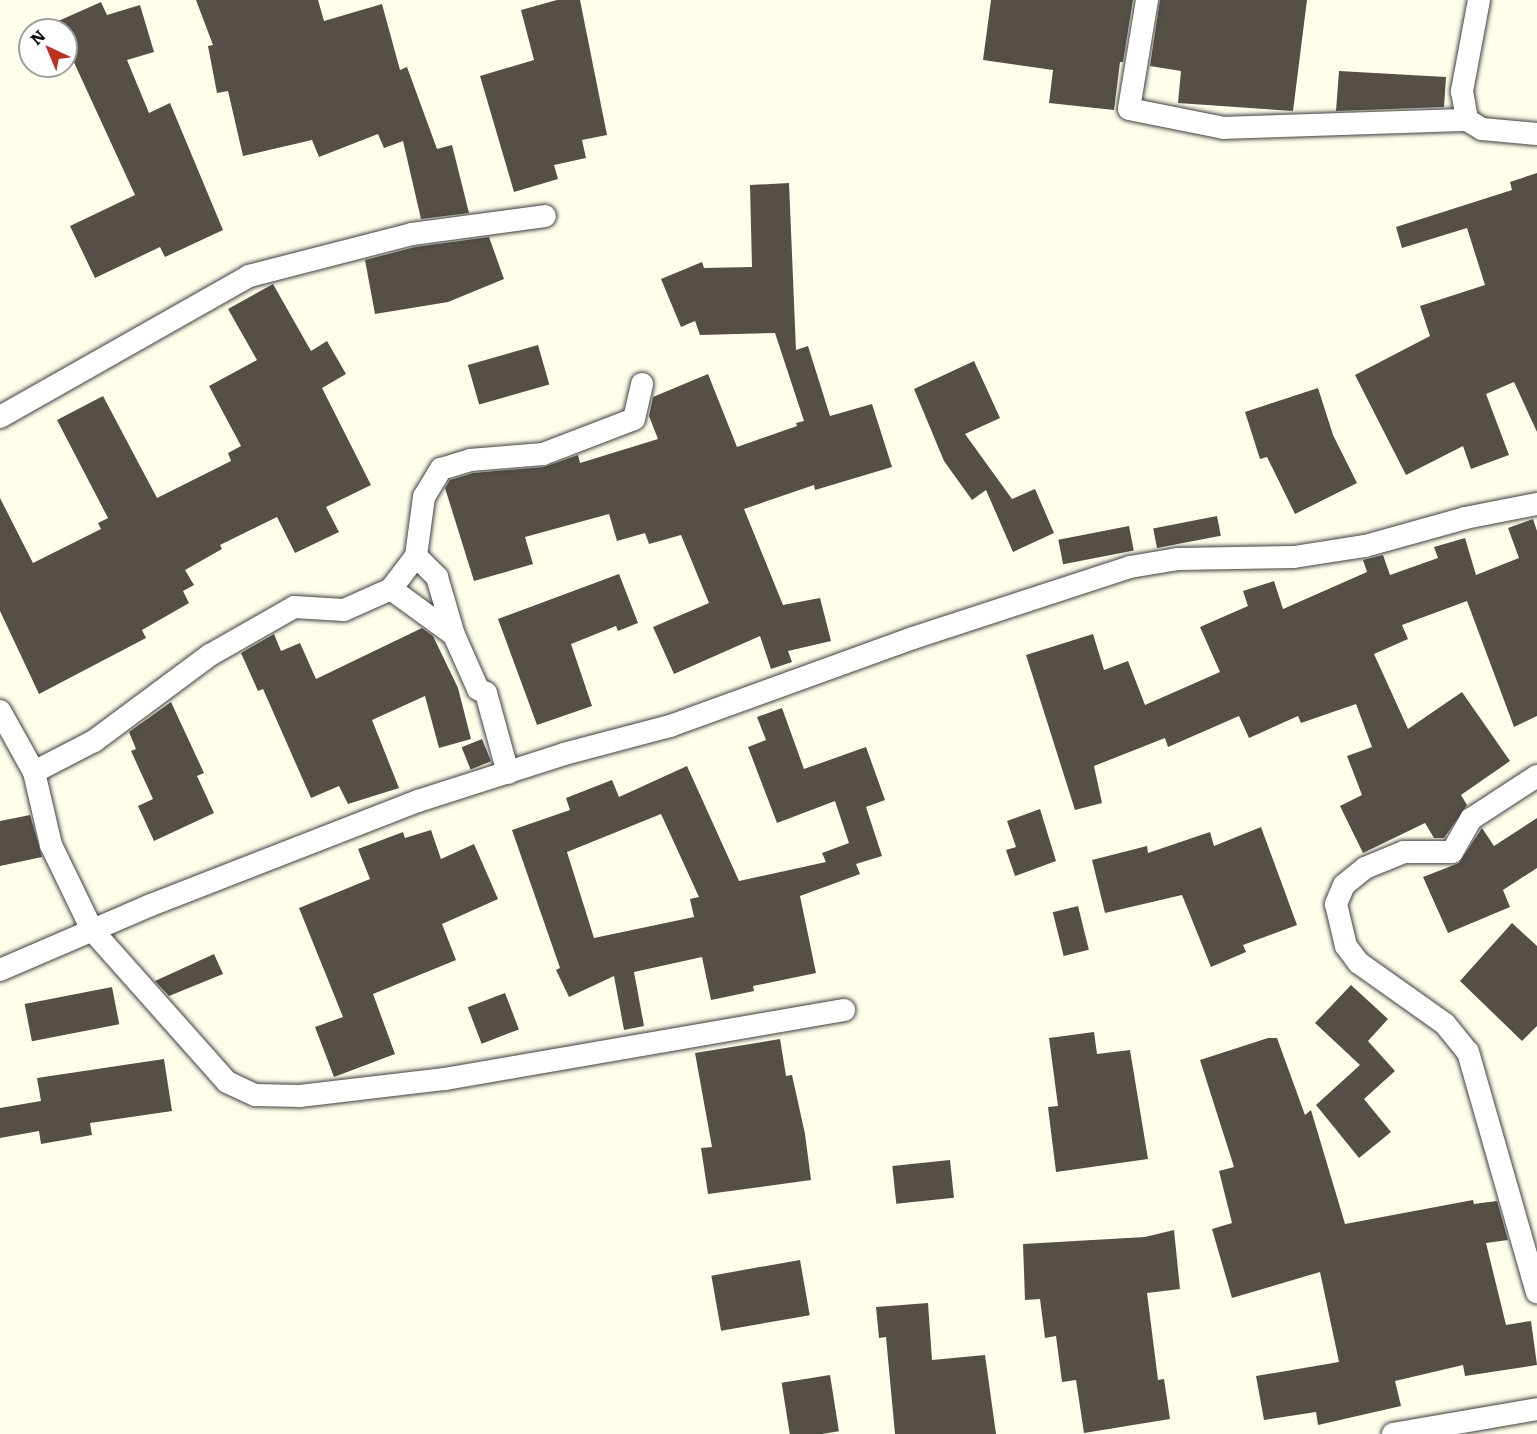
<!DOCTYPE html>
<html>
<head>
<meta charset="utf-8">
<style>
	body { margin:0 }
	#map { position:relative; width:1537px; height:1434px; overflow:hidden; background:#fffeeb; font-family:Literata,serif }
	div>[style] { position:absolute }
	.building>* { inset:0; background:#554f48; transform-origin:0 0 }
	.roads { filter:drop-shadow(0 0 2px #3f3f3f) drop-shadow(0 0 2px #3f3f3f) }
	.street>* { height:22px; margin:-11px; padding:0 11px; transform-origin:11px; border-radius:11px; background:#fff }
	span { translate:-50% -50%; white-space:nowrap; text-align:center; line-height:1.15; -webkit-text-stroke:6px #fff; paint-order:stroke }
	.north { position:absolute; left:18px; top:18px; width:60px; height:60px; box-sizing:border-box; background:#fff; border:2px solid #9e9e9e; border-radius:50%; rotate:316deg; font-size:16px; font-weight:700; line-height:24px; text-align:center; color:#0c0c0c }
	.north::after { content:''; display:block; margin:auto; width:21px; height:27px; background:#bd3123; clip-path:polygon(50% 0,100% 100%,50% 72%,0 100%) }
</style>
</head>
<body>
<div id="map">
	<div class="building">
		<i style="clip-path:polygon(196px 0,318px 0,324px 21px,382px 4px,400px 70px,407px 67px,437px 149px,452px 145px,469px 213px,421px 219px,403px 141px,384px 148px,378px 134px,319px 157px,312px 140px,243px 156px,228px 91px,217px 93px,208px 46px,213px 45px)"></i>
		<i style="clip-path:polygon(557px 0,580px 0,607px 135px,582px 140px,586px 158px,554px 165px,558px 179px,514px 192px,480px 76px,534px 60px,521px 10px)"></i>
		<i style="clip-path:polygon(991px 0,1133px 0,1123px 62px,1120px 62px,1114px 110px,1049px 103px,1053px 70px,983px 60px)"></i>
		<i style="clip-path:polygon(1160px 0,1307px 0,1293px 111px,1178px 103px,1181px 71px,1150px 66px)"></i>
		<i style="clip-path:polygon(101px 2px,107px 15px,140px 5px,154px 52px,127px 60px,149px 113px,170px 103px,223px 230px,165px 257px,160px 247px,95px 278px,70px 226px,135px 195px,66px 45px,66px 30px,60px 30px,56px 22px)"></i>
		<i style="clip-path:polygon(1339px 71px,1446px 77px,1444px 107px,1336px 111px)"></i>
		<i style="clip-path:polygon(1537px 173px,1537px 432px,1514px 382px,1486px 394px,1509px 455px,1471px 469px,1463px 446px,1406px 475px,1355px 375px,1430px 336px,1420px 306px,1485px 285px,1467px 228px,1402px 248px,1396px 227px,1512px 190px,1510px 182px)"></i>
		<i style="clip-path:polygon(789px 183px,796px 350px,808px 346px,830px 416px,872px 404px,892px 467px,815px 490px,814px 485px,744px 509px,783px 605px,820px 598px,831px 641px,788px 651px,792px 662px,771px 669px,760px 636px,674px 674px,653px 627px,709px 603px,681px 535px,649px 544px,645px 533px,617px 541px,609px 514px,525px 537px,533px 564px,474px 581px,445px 488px,450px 480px,473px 473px,544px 467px,578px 455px,580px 463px,658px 439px,649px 416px,653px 397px,708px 374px,737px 447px,797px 426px,796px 423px,804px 421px,775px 333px,700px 335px,695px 321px,681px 327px,661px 279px,702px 262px,704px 268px,752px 267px,750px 185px)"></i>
		<i style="clip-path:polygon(489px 237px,504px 279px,448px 302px,375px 314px,365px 260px,415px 247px)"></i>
		<i style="clip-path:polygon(273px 284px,311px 351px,327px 341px,346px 374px,322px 388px,371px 485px,326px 507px,339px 532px,295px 553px,277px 517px,220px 545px,222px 549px,185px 570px,194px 585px,183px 591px,189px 603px,142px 630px,146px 638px,39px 694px,0 611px,0 498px,33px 563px,101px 529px,98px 523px,108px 518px,57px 420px,103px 396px,157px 498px,231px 461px,228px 453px,241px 446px,209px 386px,257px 360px,228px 309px)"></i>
		<i style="left:538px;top:345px;width:41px;height:73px;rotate:74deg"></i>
		<i style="clip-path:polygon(974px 361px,1000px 418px,965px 434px,1012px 499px,1035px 489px,1054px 533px,1013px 552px,986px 490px,972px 500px,944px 461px,914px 389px)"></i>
		<i style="clip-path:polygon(1318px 388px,1333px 435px,1357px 483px,1295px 514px,1267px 457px,1260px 459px,1245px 412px)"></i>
		<i style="left:1217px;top:516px;width:20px;height:65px;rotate:79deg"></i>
		<i style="clip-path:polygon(1533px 519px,1537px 531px,1537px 716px,1514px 727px,1467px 601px,1402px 625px,1408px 639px,1374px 654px,1408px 729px,1462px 692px,1510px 761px,1461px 795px,1467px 805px,1444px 838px,1434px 838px,1425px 823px,1363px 853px,1340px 806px,1362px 795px,1347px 756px,1372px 747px,1356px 704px,1301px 723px,1298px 716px,1249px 738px,1239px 716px,1168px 747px,1165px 738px,1094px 766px,1102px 803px,1075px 810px,1026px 655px,1093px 634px,1104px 670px,1128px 661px,1145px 705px,1220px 672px,1200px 627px,1248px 606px,1243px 591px,1274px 581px,1283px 609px,1367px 572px,1363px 560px,1383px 555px,1390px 575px,1438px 558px,1434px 547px,1465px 538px,1476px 575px,1519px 558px,1508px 528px)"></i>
		<i style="left:1129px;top:526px;width:25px;height:72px;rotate:79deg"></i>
		<i style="clip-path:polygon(619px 574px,638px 623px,618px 631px,616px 626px,571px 644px,592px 706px,537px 725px,498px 619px)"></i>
		<i style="clip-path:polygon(422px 628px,433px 636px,458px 688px,471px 739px,439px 748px,425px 696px,372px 720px,399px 788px,348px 804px,339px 786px,311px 798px,263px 689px,258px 691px,241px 653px,274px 634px,281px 651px,300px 643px,316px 679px)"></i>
		<i style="clip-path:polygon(171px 702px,204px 773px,197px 776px,214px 813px,154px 841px,138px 806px,153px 799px,131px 751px,136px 749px,129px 732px)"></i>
		<i style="clip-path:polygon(evenodd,782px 708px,804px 769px,866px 747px,885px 800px,866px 807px,882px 856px,856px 864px,860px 874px,800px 896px,816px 973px,753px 986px,754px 991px,711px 1000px,702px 957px,634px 972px,644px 1026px,624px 1030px,614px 976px,569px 997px,556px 970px,560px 968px,512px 830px,570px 810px,566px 798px,612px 780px,619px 797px,687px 766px,739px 881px,826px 862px,822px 853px,849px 843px,835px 801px,777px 823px,748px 747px,766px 740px,757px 717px,782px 708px,661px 814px,699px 897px,690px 899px,694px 917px,594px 938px,567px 852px,661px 814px)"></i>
		<i style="left:482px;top:739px;width:24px;height:22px;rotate:68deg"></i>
		<i style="clip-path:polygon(1040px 809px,1056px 861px,1015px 876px,1006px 850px,1016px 847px,1007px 821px)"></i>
		<i style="clip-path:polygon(30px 815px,42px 857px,0 866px,0 821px)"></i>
		<i style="clip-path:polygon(1537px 818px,1537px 868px,1503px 890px,1510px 907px,1448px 933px,1423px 877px,1459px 863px,1482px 828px,1494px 846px)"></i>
		<i style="clip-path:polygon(1261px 827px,1297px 925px,1243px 945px,1246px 952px,1211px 967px,1182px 895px,1105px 913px,1092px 860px,1147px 846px,1148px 853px,1210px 832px,1214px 846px)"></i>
		<i style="clip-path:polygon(431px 830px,441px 859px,474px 844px,498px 899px,442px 924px,456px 960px,373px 994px,395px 1054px,334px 1077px,315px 1027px,343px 1017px,299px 908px,370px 879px,358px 849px,403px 832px,405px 838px)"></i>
		<i style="left:1078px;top:906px;width:45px;height:26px;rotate:76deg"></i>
		<i style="clip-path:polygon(1512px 923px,1537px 946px,1537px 1026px,1522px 1041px,1460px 981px)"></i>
		<i style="clip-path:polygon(214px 954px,223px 974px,169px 996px,155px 981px)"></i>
		<i style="clip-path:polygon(1351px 985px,1388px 1019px,1368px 1041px,1395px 1071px,1364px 1099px,1391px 1132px,1359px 1158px,1316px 1105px,1360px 1065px,1315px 1023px)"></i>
		<i style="left:112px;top:987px;width:38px;height:89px;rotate:79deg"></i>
		<i style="left:505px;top:993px;width:39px;height:40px;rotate:69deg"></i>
		<i style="clip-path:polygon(1094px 1032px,1097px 1054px,1130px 1050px,1148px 1159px,1056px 1172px,1048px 1107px,1058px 1106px,1049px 1038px)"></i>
		<i style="clip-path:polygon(1268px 1038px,1277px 1038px,1305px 1115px,1311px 1110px,1345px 1224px,1473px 1200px,1474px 1204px,1497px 1201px,1508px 1240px,1486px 1243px,1506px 1325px,1531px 1321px,1537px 1365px,1465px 1376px,1463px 1365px,1395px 1381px,1401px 1406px,1318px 1425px,1316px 1412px,1264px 1420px,1256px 1376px,1339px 1362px,1320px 1272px,1232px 1298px,1212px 1229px,1232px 1223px,1219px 1171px,1234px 1167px,1200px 1060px)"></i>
		<i style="clip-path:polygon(780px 1039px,786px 1076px,792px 1075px,805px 1134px,811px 1180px,708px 1194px,701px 1148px,712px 1147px,695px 1053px)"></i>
		<i style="clip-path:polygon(164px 1059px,172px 1111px,90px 1123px,92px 1135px,41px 1144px,39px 1131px,0 1138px,0 1108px,41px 1101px,37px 1078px)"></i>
		<i style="left:950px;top:1160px;width:38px;height:58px;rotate:84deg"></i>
		<i style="clip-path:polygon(1174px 1230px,1180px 1289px,1147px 1293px,1158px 1380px,1164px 1379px,1170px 1419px,1084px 1433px,1076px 1380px,1062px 1382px,1056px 1336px,1045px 1338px,1040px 1299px,1025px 1300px,1023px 1244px,1145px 1237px)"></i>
		<i style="left:800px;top:1260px;width:56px;height:90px;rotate:80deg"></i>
		<i style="clip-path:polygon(928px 1303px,932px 1360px,985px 1355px,996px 1434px,895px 1434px,886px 1337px,879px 1338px,876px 1307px)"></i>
		<i style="left:830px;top:1375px;width:57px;height:49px;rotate:81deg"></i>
	</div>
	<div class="roads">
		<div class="street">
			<i style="left:1147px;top:0;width:110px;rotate:99.4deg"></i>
			<i style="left:1129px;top:109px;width:97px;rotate:11.3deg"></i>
			<i style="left:1224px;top:128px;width:243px;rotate:-1.9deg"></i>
			<i style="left:1479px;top:0;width:93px;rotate:100.6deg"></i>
			<i style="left:1462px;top:91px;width:29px;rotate:80deg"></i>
			<i style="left:1467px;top:120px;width:17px;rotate:31deg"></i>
			<i style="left:1482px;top:129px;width:55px;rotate:5.2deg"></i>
			<i style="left:0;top:417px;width:286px;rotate:-29.5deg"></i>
			<i style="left:249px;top:276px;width:168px;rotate:-14.4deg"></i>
			<i style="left:412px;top:234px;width:134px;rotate:-7.7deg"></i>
			<i style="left:416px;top:556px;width:30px;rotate:45deg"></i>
			<i style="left:437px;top:577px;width:60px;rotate:73.7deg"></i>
			<i style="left:454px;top:635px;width:59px;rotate:66deg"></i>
			<i style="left:478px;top:689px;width:9px;rotate:27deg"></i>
			<i style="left:486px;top:693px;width:83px;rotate:74.6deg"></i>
			<i style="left:391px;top:589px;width:78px;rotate:36.1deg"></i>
			<i style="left:0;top:711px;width:70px;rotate:60.9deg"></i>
			<i style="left:34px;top:772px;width:75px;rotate:76.9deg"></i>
			<i style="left:51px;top:845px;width:94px;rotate:64.2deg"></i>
			<i style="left:92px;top:930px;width:203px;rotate:48.4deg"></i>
			<i style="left:227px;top:1082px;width:31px;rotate:25deg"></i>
			<i style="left:255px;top:1095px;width:45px;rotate:1.3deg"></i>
			<i style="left:300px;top:1096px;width:146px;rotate:-6.7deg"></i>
			<i style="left:445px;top:1079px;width:405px;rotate:-9.8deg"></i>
			<i style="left:34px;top:772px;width:68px;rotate:-27.3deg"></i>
			<i style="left:94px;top:741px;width:144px;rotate:-36.6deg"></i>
			<i style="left:210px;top:655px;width:97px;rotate:-29.7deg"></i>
			<i style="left:294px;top:607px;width:50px;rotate:3.4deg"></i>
			<i style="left:344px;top:610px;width:51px;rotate:-24.1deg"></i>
			<i style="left:391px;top:589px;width:41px;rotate:-52.9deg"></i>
			<i style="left:416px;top:556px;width:60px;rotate:-82.3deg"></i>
			<i style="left:424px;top:497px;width:33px;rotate:-59deg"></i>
			<i style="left:441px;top:469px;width:30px;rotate:-17deg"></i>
			<i style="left:470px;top:460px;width:73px;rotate:-4.7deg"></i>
			<i style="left:543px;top:454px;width:97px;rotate:-21deg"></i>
			<i style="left:634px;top:419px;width:36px;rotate:-77deg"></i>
			<i style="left:1537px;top:776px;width:79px;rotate:146.9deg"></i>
			<i style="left:1471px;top:819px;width:38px;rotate:120deg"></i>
			<i style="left:1452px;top:852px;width:48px;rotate:180deg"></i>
			<i style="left:1404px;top:852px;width:42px;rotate:157.7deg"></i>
			<i style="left:1365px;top:868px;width:27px;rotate:141deg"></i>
			<i style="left:1344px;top:885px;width:21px;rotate:113deg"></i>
			<i style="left:1336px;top:904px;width:43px;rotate:76.6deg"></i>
			<i style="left:1346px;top:946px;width:21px;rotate:53deg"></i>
			<i style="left:1359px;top:963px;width:105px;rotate:35.3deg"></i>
			<i style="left:1445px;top:1024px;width:36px;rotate:51deg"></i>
			<i style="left:1468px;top:1052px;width:250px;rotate:74deg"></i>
			<i style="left:0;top:970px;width:164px;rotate:-23.3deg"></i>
			<i style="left:151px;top:905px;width:287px;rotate:-21.3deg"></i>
			<i style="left:418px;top:801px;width:153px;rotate:-17.8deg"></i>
			<i style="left:564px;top:754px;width:110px;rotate:-14.8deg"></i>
			<i style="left:670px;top:726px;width:258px;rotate:-19.9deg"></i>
			<i style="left:913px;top:638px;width:228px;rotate:-18.1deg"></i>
			<i style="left:1130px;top:567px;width:49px;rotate:-9.5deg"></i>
			<i style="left:1178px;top:559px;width:116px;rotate:-1deg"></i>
			<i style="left:1294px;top:557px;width:72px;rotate:-8.8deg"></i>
			<i style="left:1365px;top:546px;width:104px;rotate:-15.6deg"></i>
			<i style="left:1465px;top:518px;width:73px;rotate:-11deg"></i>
			<i style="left:1393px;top:1434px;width:146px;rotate:-9.8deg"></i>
		</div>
	</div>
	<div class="north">N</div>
</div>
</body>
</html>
